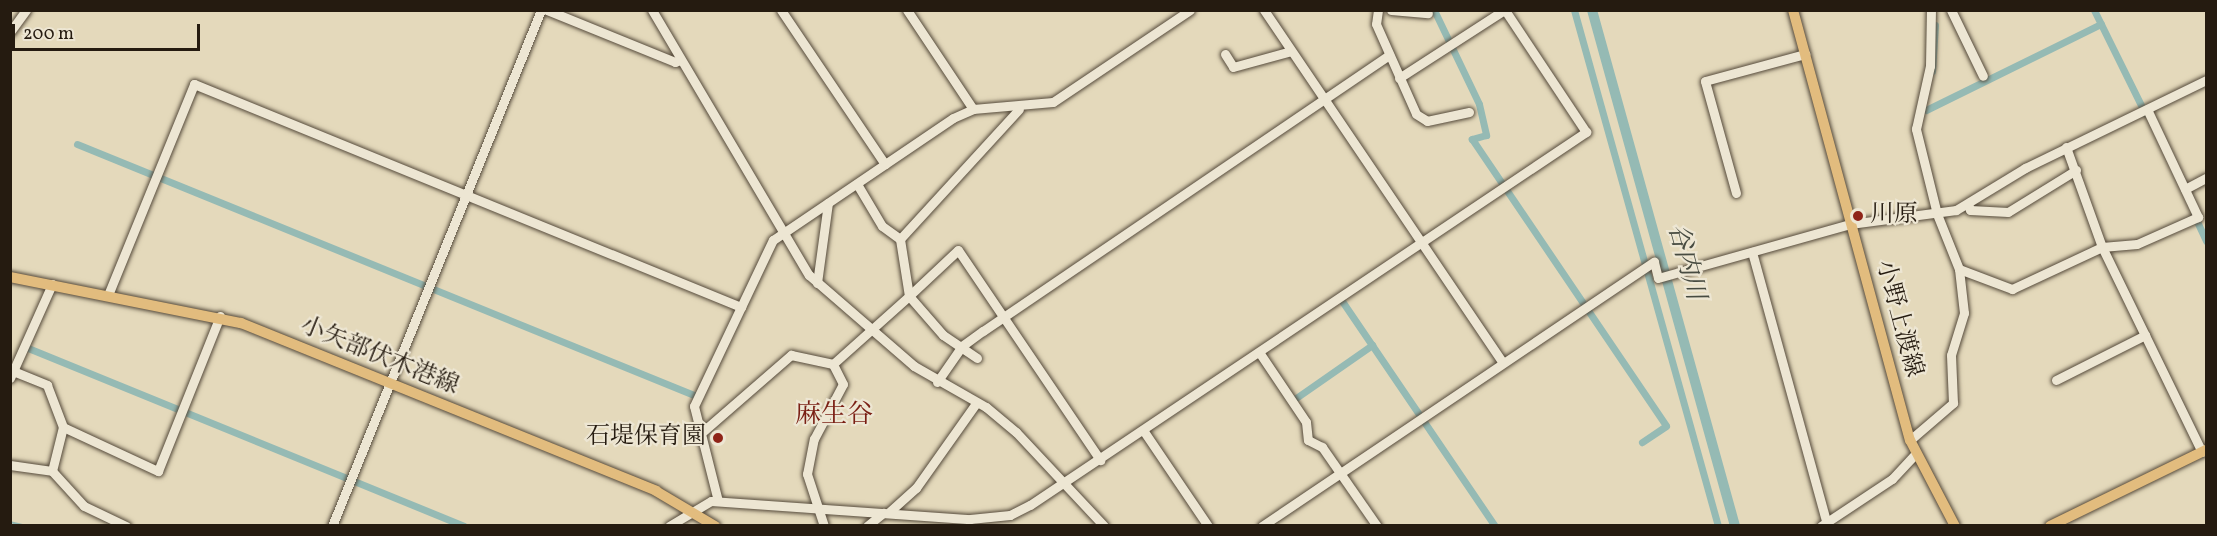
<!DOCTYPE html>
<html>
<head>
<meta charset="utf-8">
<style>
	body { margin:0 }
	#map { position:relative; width:2217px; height:536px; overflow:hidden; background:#e4d9bb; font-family:Vollkorn,"Noto Serif JP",serif }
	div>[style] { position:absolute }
	.stream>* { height:1.5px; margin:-0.75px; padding:0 0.75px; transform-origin:0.75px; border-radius:0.75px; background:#95bab4 }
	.canal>* { height:7px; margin:-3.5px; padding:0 3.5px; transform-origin:3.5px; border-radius:3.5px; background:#95bab4 }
	.river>* { height:10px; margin:-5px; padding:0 5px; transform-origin:5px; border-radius:5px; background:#95bab4 }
	.roads { filter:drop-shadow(0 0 2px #554a3b) drop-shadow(0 0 2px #554a3b) }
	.minor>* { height:9px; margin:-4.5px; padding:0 4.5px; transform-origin:4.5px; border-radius:4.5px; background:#ede6d3 }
	.major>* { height:10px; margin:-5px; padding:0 5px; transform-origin:5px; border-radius:5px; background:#e2bc7e }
	.dots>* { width:16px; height:16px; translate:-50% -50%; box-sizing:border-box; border:3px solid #ede6d3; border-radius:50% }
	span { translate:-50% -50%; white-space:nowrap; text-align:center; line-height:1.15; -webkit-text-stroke:4.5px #ede6d3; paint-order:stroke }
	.poi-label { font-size:24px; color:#251b10 }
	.left { translate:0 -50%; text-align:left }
	.right { translate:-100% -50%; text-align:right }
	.street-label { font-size:24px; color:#251b10 }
	.water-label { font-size:26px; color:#474b41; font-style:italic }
	.neighbourhood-label { font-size:26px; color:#7a1f14 }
	.frame { position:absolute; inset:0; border:12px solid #251b10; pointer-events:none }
	.scale { position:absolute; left:12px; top:24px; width:188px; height:27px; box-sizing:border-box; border:3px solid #251b10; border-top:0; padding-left:8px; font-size:18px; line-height:21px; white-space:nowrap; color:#251b10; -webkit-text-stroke:4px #ede6d3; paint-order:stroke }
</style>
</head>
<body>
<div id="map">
	<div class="stream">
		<i style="left:10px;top:522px;width:18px;rotate:13deg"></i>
	</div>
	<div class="canal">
		<i style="left:1434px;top:10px;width:104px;rotate:64.4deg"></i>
		<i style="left:1479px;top:104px;width:32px;rotate:77deg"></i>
		<i style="left:1486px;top:135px;width:15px;rotate:164deg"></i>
		<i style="left:1472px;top:139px;width:346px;rotate:55.9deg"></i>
		<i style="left:1666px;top:426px;width:29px;rotate:146deg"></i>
		<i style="left:1574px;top:10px;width:536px;rotate:74.41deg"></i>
		<i style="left:2094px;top:10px;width:115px;rotate:63.7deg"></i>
		<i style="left:1932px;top:71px;width:46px;rotate:-86.3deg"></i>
		<i style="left:1926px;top:110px;width:195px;rotate:-26.2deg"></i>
		<i style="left:77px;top:144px;width:666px;rotate:22.14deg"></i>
		<i style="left:2194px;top:215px;width:29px;rotate:65deg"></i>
		<i style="left:1342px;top:301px;width:272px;rotate:55.8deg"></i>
		<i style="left:28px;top:348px;width:471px;rotate:22.2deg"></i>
		<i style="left:1296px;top:398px;width:93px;rotate:-34.9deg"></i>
	</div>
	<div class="river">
		<i style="left:1592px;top:10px;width:535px;rotate:74.51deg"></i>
	</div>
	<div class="roads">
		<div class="minor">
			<i style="left:547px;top:10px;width:138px;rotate:22.1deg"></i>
			<i style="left:675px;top:62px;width:5px;rotate:-22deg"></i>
			<i style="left:652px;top:10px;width:308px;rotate:59.4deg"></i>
			<i style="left:809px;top:275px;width:139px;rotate:40.9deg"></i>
			<i style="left:914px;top:366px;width:83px;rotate:29.7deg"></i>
			<i style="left:986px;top:407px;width:39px;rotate:40deg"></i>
			<i style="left:1016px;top:432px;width:129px;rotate:46.9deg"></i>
			<i style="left:781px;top:10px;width:186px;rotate:56deg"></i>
			<i style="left:907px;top:10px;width:119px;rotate:56.3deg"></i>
			<i style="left:1264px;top:10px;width:426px;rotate:55.9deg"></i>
			<i style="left:1378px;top:10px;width:14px;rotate:98deg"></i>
			<i style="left:1376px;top:24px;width:98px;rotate:66deg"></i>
			<i style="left:1416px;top:114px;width:13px;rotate:32deg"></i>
			<i style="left:1427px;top:121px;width:43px;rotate:-12.1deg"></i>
			<i style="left:1391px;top:10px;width:37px;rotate:5deg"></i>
			<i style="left:1951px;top:10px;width:73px;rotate:64.1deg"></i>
			<i style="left:10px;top:32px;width:27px;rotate:-54deg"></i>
			<i style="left:1225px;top:54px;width:15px;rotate:58deg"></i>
			<i style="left:1233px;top:67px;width:60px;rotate:-15.4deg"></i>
			<i style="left:1399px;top:78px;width:125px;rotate:-32.9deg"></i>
			<i style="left:2066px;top:147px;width:106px;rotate:70.2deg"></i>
			<i style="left:2102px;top:247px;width:228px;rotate:64deg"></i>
			<i style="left:2185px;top:189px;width:24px;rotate:-28deg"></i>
			<i style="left:1736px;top:193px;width:116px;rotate:-105.5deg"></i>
			<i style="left:1705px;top:81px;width:104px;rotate:-15.1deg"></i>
			<i style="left:1968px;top:204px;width:6px;rotate:72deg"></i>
			<i style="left:1970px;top:210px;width:38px;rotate:3deg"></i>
			<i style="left:2008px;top:212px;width:80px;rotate:-31.7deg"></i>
			<i style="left:900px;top:239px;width:176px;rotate:-47.5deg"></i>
			<i style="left:1752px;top:252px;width:279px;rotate:74.6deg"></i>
			<i style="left:1959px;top:269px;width:57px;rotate:20.7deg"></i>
			<i style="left:2012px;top:289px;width:99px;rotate:-25deg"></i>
			<i style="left:2102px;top:247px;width:35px;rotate:-5deg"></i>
			<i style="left:2137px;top:244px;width:67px;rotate:-23.9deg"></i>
			<i style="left:2198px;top:217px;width:119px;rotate:-115.3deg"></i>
			<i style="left:817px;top:283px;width:81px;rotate:-82.2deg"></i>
			<i style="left:108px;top:295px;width:228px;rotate:-67.8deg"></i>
			<i style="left:194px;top:84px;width:591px;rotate:22.18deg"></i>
			<i style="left:1259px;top:352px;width:84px;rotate:56.1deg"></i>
			<i style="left:1306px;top:422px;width:18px;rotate:84deg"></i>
			<i style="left:1308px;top:440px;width:16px;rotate:27deg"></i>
			<i style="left:1322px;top:447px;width:96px;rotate:55.2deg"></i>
			<i style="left:977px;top:358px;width:41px;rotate:-145.9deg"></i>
			<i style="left:943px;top:335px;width:52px;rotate:-131.1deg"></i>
			<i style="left:909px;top:296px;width:67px;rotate:-43.2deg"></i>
			<i style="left:958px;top:250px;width:254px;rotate:55.9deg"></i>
			<i style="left:13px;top:371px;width:37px;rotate:22deg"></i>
			<i style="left:47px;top:385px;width:45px;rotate:69.1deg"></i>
			<i style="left:63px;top:427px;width:105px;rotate:24.9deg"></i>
			<i style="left:158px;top:471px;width:167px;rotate:-68.2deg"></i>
			<i style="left:10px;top:378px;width:103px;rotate:-65.9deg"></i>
			<i style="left:2056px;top:380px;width:100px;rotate:-26.8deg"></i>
			<i style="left:937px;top:382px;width:44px;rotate:-55.2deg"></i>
			<i style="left:962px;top:346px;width:26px;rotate:-36deg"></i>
			<i style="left:983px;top:331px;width:491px;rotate:-34.2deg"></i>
			<i style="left:1143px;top:430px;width:116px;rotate:55.9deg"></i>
			<i style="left:700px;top:434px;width:121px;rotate:-41deg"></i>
			<i style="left:791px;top:355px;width:43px;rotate:12.1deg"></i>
			<i style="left:833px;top:364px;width:102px;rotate:-41.8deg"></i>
			<i style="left:909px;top:296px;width:58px;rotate:-99deg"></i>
			<i style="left:900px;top:239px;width:22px;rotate:-144deg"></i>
			<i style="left:882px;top:226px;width:49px;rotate:-120.8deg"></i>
			<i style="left:1910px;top:440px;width:57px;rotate:-40.7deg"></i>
			<i style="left:1953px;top:403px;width:48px;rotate:-92.4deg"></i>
			<i style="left:1951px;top:355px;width:44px;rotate:-72.8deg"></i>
			<i style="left:1964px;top:313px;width:44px;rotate:-96.5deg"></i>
			<i style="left:1959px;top:269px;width:59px;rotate:-111.8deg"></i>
			<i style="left:1937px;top:214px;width:88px;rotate:-103.9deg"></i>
			<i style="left:1916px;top:129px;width:65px;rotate:-77.5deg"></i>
			<i style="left:1930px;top:66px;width:56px;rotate:-89deg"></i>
			<i style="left:10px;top:465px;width:42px;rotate:8.1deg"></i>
			<i style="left:52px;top:471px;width:47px;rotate:47.6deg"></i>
			<i style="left:84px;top:506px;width:47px;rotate:25.5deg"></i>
			<i style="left:52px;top:471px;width:45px;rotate:-76deg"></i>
			<i style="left:718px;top:501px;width:98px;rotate:-104.2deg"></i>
			<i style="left:694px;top:406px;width:184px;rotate:-64.6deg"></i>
			<i style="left:773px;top:240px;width:217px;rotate:-34.1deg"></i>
			<i style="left:953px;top:118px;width:22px;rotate:-24deg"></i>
			<i style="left:973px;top:109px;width:80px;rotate:-5deg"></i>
			<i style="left:1053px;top:102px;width:165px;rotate:-33.9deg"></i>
			<i style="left:888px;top:513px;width:38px;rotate:-42deg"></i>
			<i style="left:916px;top:488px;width:105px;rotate:-54.7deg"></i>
			<i style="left:332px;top:526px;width:557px;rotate:-67.95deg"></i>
			<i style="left:669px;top:526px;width:49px;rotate:-30.8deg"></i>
			<i style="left:711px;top:501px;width:260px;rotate:4deg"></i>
			<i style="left:970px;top:519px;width:40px;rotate:-5.7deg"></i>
			<i style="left:1010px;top:515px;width:22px;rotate:-27deg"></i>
			<i style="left:1030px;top:505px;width:670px;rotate:-33.86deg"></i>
			<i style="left:1586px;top:132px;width:146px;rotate:-123.6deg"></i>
			<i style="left:824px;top:526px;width:55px;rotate:-108.1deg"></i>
			<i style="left:807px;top:474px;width:36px;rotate:-79deg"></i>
			<i style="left:814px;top:439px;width:62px;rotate:-62.2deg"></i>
			<i style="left:843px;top:384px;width:22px;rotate:-117deg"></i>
			<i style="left:867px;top:526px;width:21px;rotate:-39deg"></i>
			<i style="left:1262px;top:526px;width:473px;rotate:-34deg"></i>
			<i style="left:1654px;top:262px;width:16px;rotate:76deg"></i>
			<i style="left:1658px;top:278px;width:199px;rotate:-15.7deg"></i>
			<i style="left:1850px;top:224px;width:107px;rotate:-7.5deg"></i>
			<i style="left:1956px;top:210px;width:81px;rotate:-31.3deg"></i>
			<i style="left:2025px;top:168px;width:201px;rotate:-25.9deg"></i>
			<i style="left:1821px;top:526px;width:85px;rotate:-33.5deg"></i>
			<i style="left:1892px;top:479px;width:34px;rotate:-47deg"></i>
		</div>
		<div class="major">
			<i style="left:1793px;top:10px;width:446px;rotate:74.8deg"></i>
			<i style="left:1910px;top:440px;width:97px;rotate:62.4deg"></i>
			<i style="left:10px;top:277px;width:236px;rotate:11.3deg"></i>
			<i style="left:241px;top:323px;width:448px;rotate:22deg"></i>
			<i style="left:656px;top:491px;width:69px;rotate:30.7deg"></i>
			<i style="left:2050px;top:526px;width:174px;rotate:-26deg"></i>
		</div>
	</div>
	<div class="dots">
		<i style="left:1858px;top:216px;background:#8f2418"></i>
		<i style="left:718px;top:438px;background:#8f2418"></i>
	</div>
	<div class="poi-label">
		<span class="left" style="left:1870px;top:216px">川原</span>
		<span class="right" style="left:706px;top:438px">石堤保育園</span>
	</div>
	<div class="street-label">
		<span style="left:1898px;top:319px;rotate:75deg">小野上渡線</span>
		<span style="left:379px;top:357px;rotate:22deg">小矢部伏木港線</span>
	</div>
	<div class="water-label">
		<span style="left:1685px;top:262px;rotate:75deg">谷内川</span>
	</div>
	<div class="neighbourhood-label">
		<span style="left:834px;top:416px">麻生谷</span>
	</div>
	<div class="frame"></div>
	<div class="scale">200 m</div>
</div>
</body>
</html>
